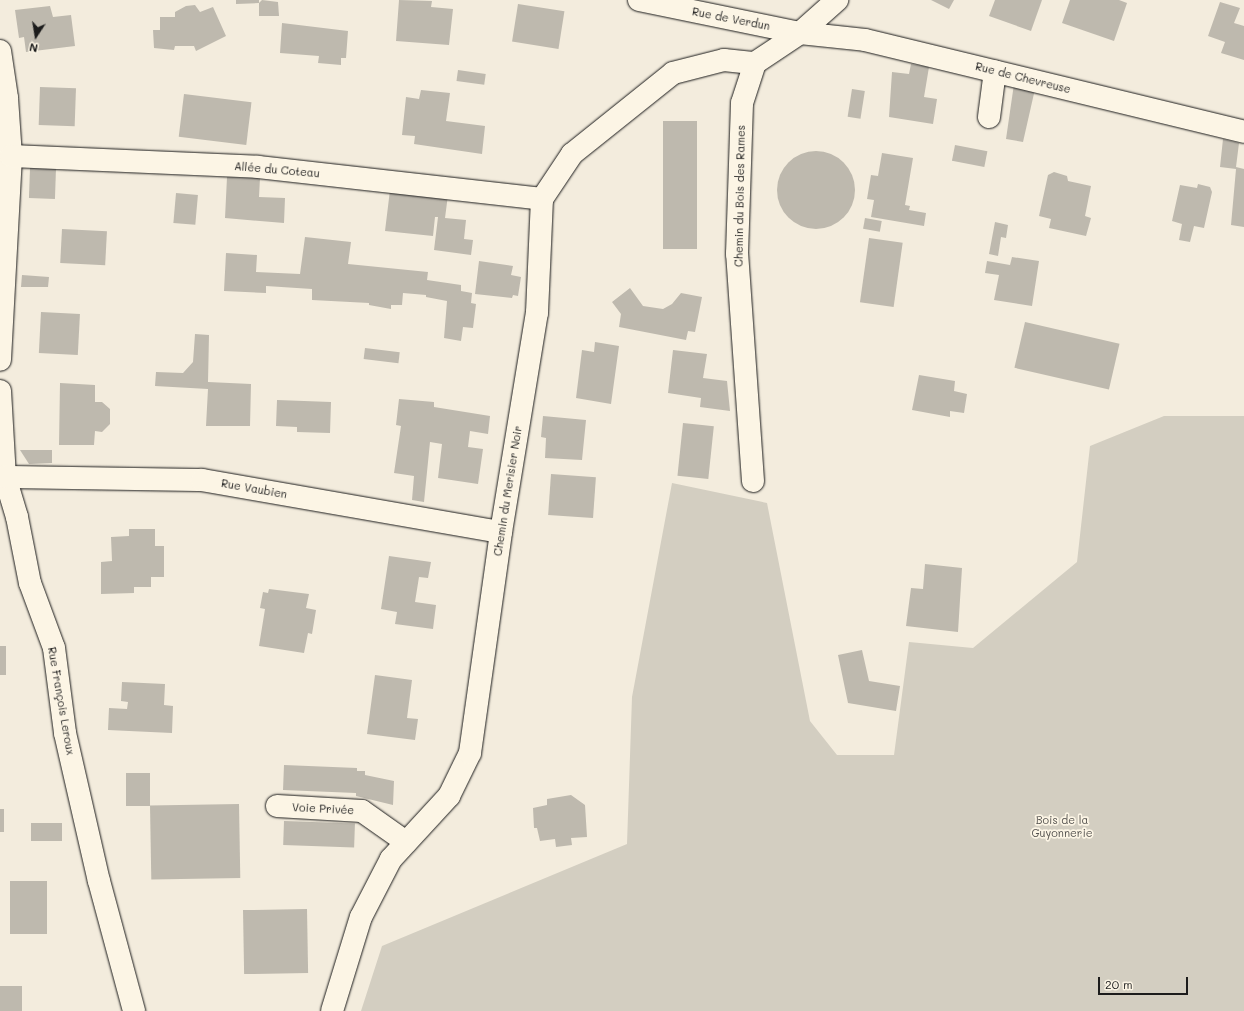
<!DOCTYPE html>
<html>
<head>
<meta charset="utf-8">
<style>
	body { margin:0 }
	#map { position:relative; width:1244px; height:1011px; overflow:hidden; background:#f3ecdd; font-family:Mali,sans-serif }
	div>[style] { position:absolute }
	.green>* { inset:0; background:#d3cec1 }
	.building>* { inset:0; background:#beb9ae; transform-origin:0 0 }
	.round { border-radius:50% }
	.roads { filter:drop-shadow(0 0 1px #1c1c1c) drop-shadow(0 0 1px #1c1c1c) }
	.minor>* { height:22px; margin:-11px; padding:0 11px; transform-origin:11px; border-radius:11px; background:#fcf5e5 }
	span { translate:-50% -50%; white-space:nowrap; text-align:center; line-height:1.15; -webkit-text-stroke:3.5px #fcf5e5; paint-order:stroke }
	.street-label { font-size:11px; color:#1c1c1c }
	.park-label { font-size:11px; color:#53514e }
	.north { position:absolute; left:16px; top:16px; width:40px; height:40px; -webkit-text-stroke:3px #fcf5e5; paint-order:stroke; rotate:192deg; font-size:11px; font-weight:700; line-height:16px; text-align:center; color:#1c1c1c }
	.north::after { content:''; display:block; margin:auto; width:14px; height:18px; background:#1c1c1c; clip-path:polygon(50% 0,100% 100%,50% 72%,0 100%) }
	.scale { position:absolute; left:1098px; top:977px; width:90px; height:18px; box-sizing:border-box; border:2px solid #1c1c1c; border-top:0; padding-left:5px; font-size:12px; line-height:14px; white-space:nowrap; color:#1c1c1c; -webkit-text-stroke:3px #fcf5e5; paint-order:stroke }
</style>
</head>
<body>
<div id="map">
	<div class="green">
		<i style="clip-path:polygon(1164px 416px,1244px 416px,1244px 1011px,361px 1011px,382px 946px,627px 844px,632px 697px,672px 483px,767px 503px,810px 721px,837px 755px,894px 755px,909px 642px,973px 648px,1077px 562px,1090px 446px)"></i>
	</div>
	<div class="building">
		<i style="clip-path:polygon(236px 0,259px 0,259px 3px,236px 4px)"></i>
		<i style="clip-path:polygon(262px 0,278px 2px,279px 16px,259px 16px,259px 3px)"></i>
		<i style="clip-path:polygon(399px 0,432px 1px,431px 7px,453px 9px,449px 45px,396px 41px)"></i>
		<i style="clip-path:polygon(931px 0,954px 0,949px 9px)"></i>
		<i style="clip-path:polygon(995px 0,1042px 0,1031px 31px,989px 16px)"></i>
		<i style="clip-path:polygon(1070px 0,1119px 0,1127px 3px,1114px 41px,1062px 23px)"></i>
		<i style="clip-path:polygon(1220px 2px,1240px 8px,1234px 23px,1244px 26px,1244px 60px,1221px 53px,1225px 42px,1208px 36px)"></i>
		<i style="left:518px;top:4px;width:47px;height:38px;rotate:9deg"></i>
		<i style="clip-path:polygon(195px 5px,200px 12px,213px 7px,226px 36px,196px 51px,194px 46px,175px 46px,174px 50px,154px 48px,153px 30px,160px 30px,160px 17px,175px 17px,175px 12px,186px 6px)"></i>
		<i style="clip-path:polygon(50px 6px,53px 17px,71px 15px,75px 46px,26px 52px,24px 37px,19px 38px,15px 10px)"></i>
		<i style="clip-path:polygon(282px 23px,348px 31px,346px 58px,341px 58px,341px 65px,318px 63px,319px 56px,280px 53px)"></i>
		<i style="clip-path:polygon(911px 64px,929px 67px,924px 97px,937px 99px,933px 124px,889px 117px,892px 72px,909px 74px)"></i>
		<i style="left:458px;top:70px;width:28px;height:11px;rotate:8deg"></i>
		<i style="clip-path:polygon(1014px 84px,1035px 89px,1023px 142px,1006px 139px)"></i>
		<i style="left:40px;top:87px;width:36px;height:38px;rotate:2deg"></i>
		<i style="left:852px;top:89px;width:13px;height:28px;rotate:9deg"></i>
		<i style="clip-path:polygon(421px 90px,450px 93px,446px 121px,485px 126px,482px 154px,414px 144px,415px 136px,402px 135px,406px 97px,419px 99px)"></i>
		<i style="left:184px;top:94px;width:68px;height:43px;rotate:7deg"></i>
		<i style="left:663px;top:121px;width:34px;height:128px"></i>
		<i style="clip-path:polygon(1223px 139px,1239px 143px,1236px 167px,1244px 169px,1244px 227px,1231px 225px,1236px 169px,1220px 167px)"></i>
		<i style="left:955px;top:145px;width:33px;height:16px;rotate:11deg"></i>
		<i class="round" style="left:777px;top:151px;width:78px;height:78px"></i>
		<i style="clip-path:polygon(882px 153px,913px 158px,905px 205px,910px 206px,909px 210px,926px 213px,924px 226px,871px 217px,874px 200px,867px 199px,871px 175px,878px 176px)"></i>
		<i style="left:30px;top:168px;width:26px;height:30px;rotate:2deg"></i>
		<i style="clip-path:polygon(1054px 172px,1067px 176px,1068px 181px,1091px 186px,1085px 216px,1091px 218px,1086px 236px,1049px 228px,1051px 219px,1039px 216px,1048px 175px)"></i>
		<i style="clip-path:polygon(227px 177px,260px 178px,259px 197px,285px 198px,284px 223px,225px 218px)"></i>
		<i style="clip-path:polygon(1198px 184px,1210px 187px,1212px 192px,1204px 228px,1194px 226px,1190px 242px,1179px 240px,1182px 224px,1172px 221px,1180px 185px,1197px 188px)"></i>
		<i style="clip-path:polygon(390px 190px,448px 195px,445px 218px,466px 220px,464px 239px,473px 240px,471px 255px,434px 250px,438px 217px,435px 217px,433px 236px,385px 231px)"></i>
		<i style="left:176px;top:193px;width:22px;height:30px;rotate:5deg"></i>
		<i style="left:865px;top:218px;width:17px;height:11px;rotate:10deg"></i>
		<i style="clip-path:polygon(995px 222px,1008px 225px,1006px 238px,1001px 237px,998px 256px,989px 254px)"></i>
		<i style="left:62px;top:229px;width:45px;height:34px;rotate:3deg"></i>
		<i style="clip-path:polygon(305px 237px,351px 242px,348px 264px,428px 272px,427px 280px,461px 285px,461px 291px,472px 293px,471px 303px,476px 304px,473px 328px,463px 327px,461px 341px,444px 338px,447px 301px,426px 297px,426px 295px,403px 293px,402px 305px,391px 305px,391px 309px,369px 305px,369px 303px,312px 300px,312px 289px,266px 286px,266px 293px,224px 291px,226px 253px,257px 255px,256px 272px,300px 274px)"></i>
		<i style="left:869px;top:238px;width:34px;height:65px;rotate:8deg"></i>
		<i style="clip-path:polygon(1012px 257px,1039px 261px,1032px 306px,994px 300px,999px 275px,985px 273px,987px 261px,1010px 265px)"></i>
		<i style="clip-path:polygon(479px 261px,513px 266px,511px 275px,521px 277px,518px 296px,513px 295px,512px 298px,475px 294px)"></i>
		<i style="clip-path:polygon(22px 275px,49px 277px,48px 287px,21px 287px)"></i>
		<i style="clip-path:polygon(630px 288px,643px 306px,663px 309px,672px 304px,681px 293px,702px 297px,695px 332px,688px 331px,686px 340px,619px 327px,621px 314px,612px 302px)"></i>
		<i style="left:41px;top:312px;width:39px;height:41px;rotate:3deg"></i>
		<i style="left:1025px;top:322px;width:97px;height:47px;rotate:13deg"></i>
		<i style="clip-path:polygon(195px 334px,209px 335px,208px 382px,251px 384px,250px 426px,206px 426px,208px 389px,155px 386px,156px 372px,183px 373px,193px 362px)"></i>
		<i style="clip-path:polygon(595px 342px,619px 346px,611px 404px,576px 398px,582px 350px,594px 352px)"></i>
		<i style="left:365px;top:348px;width:35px;height:11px;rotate:7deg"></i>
		<i style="clip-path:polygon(673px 350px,707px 354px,703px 378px,727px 381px,730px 411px,700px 407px,701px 398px,668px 393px)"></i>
		<i style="clip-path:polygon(919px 375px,955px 381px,954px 391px,967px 394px,964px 413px,950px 411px,950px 417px,912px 410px)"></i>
		<i style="clip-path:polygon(60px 383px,95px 385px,95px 402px,102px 402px,110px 409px,110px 424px,102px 432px,95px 431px,94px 445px,59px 445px)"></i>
		<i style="clip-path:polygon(399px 399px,434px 402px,434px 407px,490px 416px,488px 434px,470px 431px,468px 447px,483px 449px,478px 484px,438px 478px,442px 444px,430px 442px,424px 502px,412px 500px,414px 476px,394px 473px,401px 426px,396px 425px)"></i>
		<i style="clip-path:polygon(277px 400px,331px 402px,330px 433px,297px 432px,297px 427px,276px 426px)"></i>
		<i style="clip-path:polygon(543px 416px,586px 420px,582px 460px,545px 458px,546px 438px,541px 437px)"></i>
		<i style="left:683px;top:423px;width:31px;height:53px;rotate:6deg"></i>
		<i style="clip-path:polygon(20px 450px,52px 450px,52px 463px,29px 464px)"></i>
		<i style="left:551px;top:474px;width:45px;height:41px;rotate:4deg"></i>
		<i style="clip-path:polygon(129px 529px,155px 529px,155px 546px,164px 546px,164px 577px,151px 577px,151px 587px,134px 587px,134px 593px,101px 594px,101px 562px,112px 561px,111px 537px,129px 536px)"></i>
		<i style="clip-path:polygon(389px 556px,431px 562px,428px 578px,419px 577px,415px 602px,436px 605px,433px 629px,395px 624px,397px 612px,381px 609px)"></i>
		<i style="clip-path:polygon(925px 564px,962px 568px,958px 632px,906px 626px,911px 588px,923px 589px)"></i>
		<i style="clip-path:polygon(269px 589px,309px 594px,306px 608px,316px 610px,312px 634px,308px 633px,304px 653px,259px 646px,265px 609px,260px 608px,263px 592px,268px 593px)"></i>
		<i style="left:0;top:646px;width:6px;height:29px"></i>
		<i style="clip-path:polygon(862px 650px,869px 681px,900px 686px,896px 711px,848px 703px,838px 655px)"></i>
		<i style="clip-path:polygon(375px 675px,412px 680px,407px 718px,418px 719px,415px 740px,367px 734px)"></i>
		<i style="clip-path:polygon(122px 682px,165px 684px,164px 705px,173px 706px,172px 733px,108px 730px,109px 708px,127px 709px,128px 702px,121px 701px)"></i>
		<i style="clip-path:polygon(284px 765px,357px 768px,357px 771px,365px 771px,365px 775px,394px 781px,393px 805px,356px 796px,356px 793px,283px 790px)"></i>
		<i style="left:126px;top:773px;width:24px;height:33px"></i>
		<i style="clip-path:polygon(571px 795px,585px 805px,587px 837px,571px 838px,572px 845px,556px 847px,555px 839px,540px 841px,537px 828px,534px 828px,533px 808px,547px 805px,547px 799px)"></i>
		<i style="left:239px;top:804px;width:74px;height:89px;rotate:89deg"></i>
		<i style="left:0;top:809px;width:4px;height:23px"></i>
		<i style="left:284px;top:821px;width:71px;height:24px;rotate:2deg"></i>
		<i style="left:31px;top:823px;width:31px;height:18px"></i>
		<i style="left:10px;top:881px;width:37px;height:53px"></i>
		<i style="left:307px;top:909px;width:64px;height:64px;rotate:89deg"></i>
		<i style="left:0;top:986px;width:22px;height:25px"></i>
	</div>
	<div class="roads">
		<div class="minor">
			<i style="left:639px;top:0;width:164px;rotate:11.6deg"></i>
			<i style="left:800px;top:33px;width:65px;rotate:6.1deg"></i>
			<i style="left:865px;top:40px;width:390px;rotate:13.6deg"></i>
			<i style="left:0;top:51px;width:48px;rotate:81.5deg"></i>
			<i style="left:7px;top:98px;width:58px;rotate:86.1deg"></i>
			<i style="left:11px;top:156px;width:204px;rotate:93.1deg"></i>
			<i style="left:989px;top:117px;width:46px;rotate:-82.6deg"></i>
			<i style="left:11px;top:156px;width:247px;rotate:2.5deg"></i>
			<i style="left:258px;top:167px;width:286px;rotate:6.4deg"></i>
			<i style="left:0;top:391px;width:86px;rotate:86.7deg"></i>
			<i style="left:5px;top:477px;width:42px;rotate:73.3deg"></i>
			<i style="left:17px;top:517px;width:67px;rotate:78.9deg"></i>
			<i style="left:30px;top:583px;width:69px;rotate:69.7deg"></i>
			<i style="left:54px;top:648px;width:86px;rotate:82.6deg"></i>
			<i style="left:65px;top:733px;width:152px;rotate:77.1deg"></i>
			<i style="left:99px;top:881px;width:135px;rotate:74.9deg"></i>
			<i style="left:5px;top:477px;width:197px;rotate:0.9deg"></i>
			<i style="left:202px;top:480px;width:303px;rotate:9.9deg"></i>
			<i style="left:753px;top:481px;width:228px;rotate:-94deg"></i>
			<i style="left:737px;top:254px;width:151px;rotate:-88.1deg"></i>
			<i style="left:742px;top:103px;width:42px;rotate:-72deg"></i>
			<i style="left:755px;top:63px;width:54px;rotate:-33.7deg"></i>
			<i style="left:800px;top:33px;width:50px;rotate:-41.7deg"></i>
			<i style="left:277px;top:806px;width:85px;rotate:3.4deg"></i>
			<i style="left:362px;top:811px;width:54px;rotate:35.2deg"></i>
			<i style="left:332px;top:1011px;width:98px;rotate:-72.9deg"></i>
			<i style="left:361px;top:917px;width:65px;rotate:-62.7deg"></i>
			<i style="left:391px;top:859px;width:86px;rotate:-47.4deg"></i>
			<i style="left:449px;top:796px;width:48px;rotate:-64deg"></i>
			<i style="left:470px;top:753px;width:223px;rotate:-82deg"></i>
			<i style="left:501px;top:532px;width:222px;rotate:-80.7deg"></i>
			<i style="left:537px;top:313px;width:114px;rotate:-87.5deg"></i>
			<i style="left:542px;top:199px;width:54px;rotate:-56.3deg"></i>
			<i style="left:572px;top:154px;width:129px;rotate:-38.7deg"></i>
			<i style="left:673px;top:73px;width:53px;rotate:-14.3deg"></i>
			<i style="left:724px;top:60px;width:31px;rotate:6deg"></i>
		</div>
	</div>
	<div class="street-label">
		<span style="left:731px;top:19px;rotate:11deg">Rue de Verdun</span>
		<span style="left:1023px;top:78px;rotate:14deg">Rue de Chevreuse</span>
		<span style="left:277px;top:170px;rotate:5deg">Allée du Coteau</span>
		<span style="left:740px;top:196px;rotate:-89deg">Chemin du Bois des Rames</span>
		<span style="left:254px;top:489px;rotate:10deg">Rue Vaubien</span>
		<span style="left:508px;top:491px;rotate:-81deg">Chemin du Merisier Noir</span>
		<span style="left:61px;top:701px;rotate:80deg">Rue François Leroux</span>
		<span style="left:323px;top:809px;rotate:3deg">Voie Privée</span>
	</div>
	<div class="park-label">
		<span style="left:1062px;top:827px">Bois de la<br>Guyonnerie</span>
	</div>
	<div class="north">N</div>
	<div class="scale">20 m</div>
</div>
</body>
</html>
